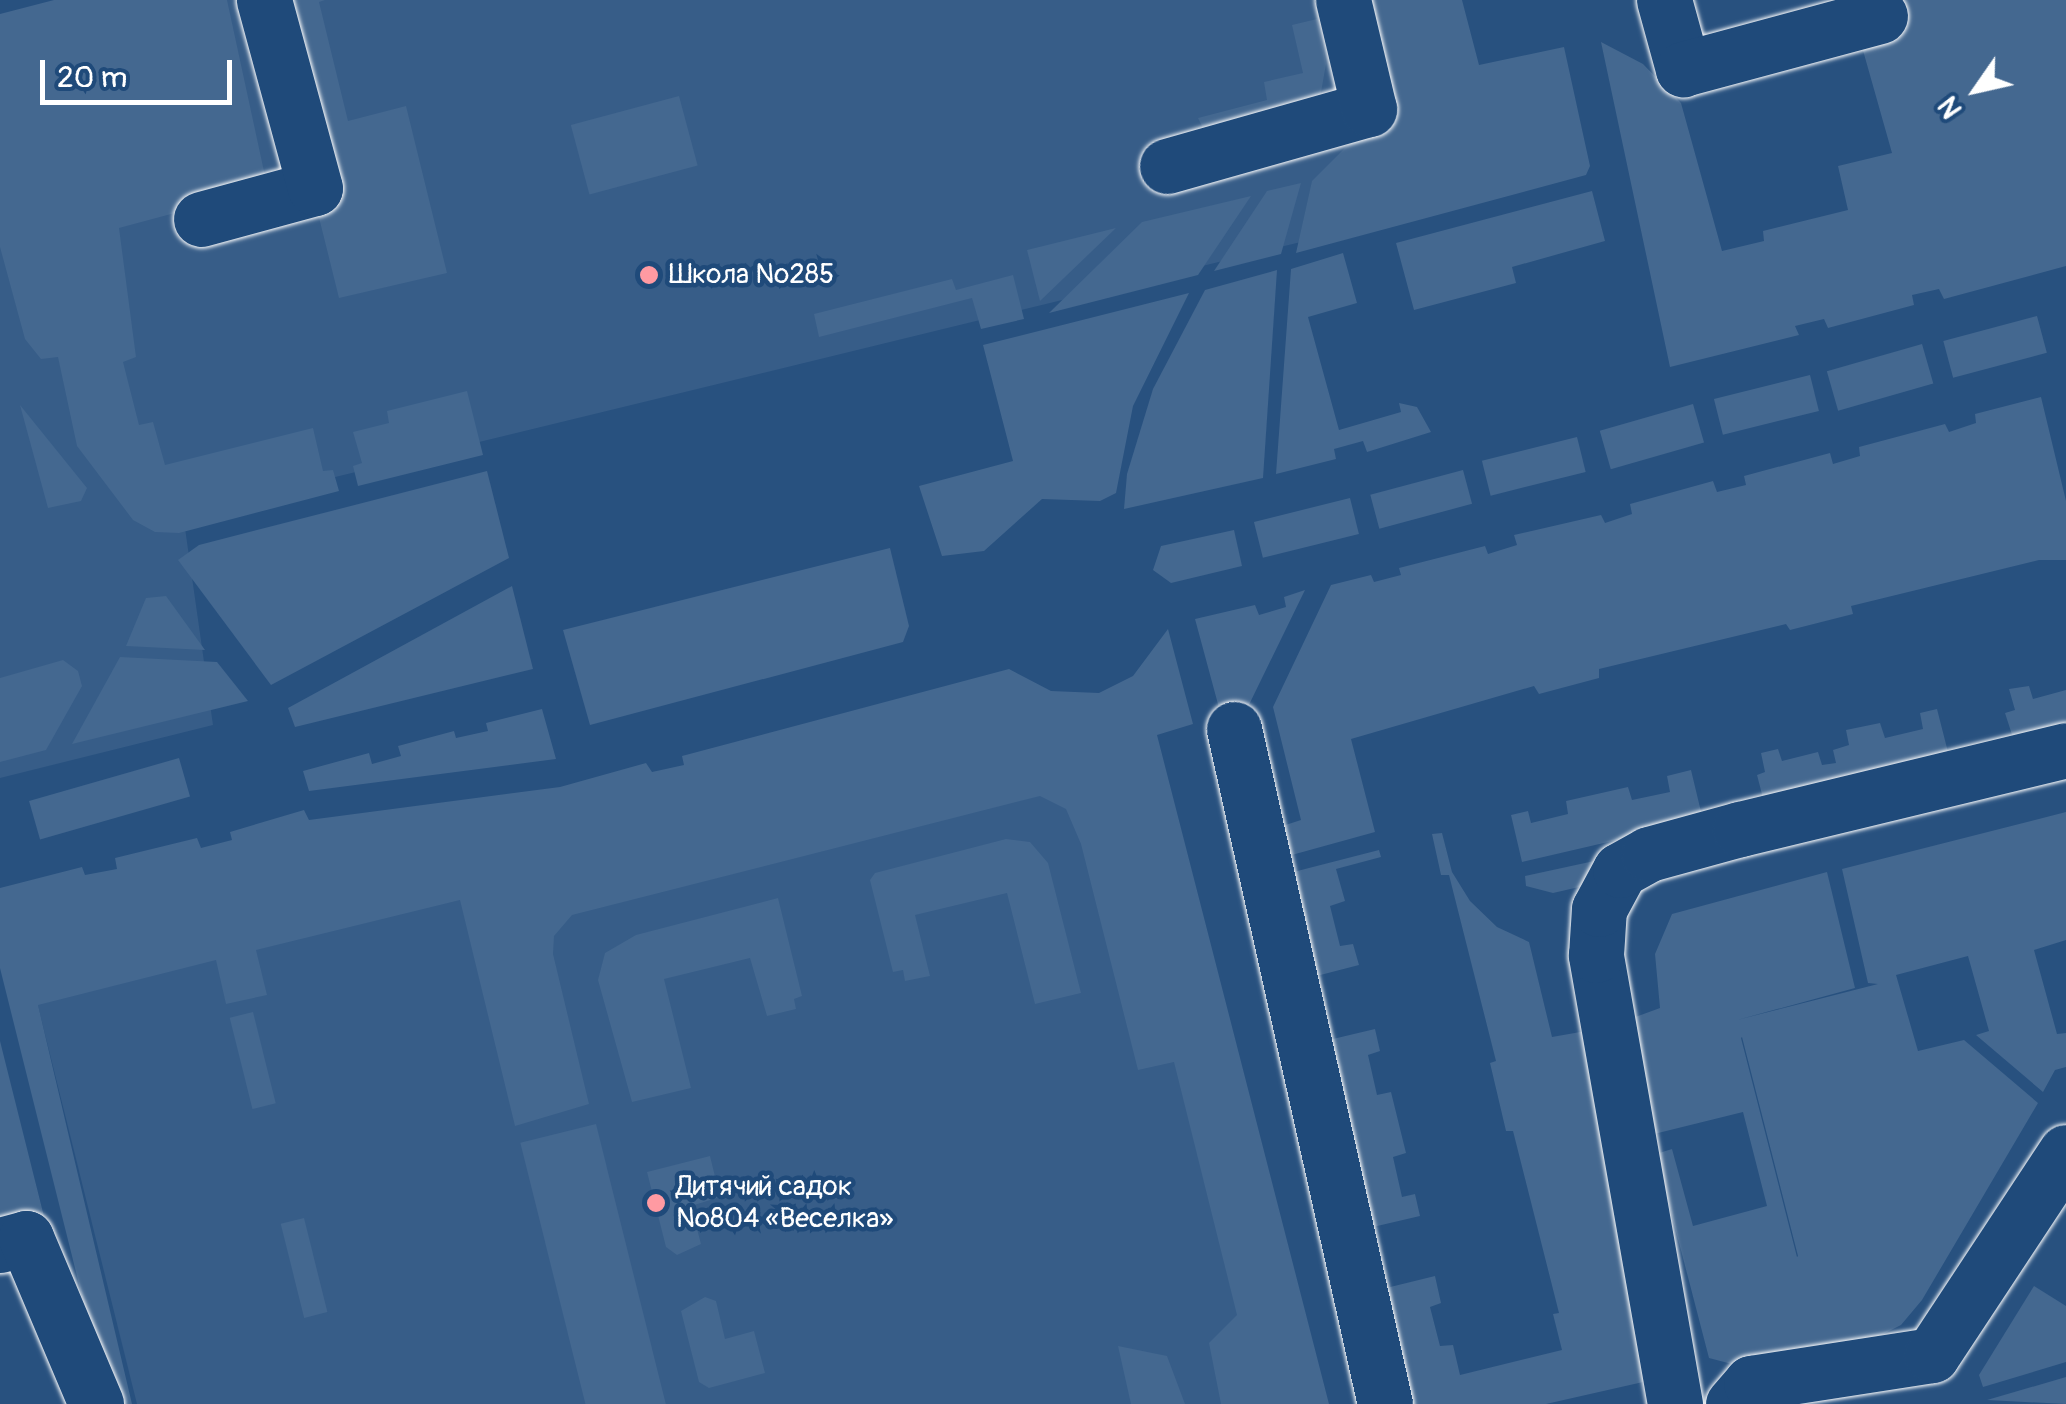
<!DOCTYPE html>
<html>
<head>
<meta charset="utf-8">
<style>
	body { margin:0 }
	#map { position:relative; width:2066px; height:1404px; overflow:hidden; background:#28517f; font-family:Pangolin,sans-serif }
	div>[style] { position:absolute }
	.built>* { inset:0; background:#375d88 }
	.green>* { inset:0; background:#446890; transform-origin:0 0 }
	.roads { filter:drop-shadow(0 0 2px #fff) drop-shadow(0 0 2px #fff) }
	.minor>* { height:55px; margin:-27.5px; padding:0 27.5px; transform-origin:27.5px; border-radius:27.5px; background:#1f4a7a }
	.dots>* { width:28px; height:28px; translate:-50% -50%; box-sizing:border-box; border:5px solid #1f4a7a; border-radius:50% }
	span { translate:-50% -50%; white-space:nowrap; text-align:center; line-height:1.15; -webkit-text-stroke:9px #1f4a7a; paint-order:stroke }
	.poi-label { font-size:28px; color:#fff }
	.left { translate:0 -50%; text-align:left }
	.north { position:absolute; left:1926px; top:40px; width:100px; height:100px; -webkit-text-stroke:8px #1f4a7a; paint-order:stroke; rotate:236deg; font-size:28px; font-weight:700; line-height:40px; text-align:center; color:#fff }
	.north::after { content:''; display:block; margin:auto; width:35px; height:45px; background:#fff; clip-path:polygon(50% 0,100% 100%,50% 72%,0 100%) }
	.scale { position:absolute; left:40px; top:60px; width:192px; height:45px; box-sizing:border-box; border:5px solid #fff; border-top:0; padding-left:12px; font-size:30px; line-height:35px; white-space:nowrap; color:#fff; -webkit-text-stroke:8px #1f4a7a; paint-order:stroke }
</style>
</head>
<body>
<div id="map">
	<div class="built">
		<i style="clip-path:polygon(57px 0,1403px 0,1453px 205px,183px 514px,213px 725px,0 778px,0 91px)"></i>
		<i style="clip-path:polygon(1100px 738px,1277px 1404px,137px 1404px,37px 1002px)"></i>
	</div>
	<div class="green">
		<i style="clip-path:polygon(54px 0,227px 0,265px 176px,238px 196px,119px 228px,136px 357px,123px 362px,139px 425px,153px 422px,165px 465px,313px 428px,323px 471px,333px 470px,339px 491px,179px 533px,155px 532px,133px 520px,77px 446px,58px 357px,41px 359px,25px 339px,0 247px,0 14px)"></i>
		<i style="clip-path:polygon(265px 0,325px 0,319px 2px,348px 121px,406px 106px,447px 273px,339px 298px)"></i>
		<i style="clip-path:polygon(1349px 0,1462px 0,1479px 65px,1564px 47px,1590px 166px,1586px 175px,1296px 253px,1312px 181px,1360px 133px)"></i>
		<i style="clip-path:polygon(1881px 0,2066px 0,2066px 266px,1944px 299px,1939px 289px,1912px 295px,1914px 305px,1828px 328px,1824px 319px,1795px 326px,1799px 335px,1670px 367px,1601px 42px,1643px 64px,1681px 103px,1722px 251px,1764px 241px,1763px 231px,1848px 210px,1838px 166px,1892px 153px,1851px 8px)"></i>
		<i style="clip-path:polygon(1317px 19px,1326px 64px,1320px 98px,1203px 128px,1198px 118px,1267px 100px,1264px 82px,1303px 73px,1292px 25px)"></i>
		<i style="left:679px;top:96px;width:72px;height:112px;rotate:75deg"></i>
		<i style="clip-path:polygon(1301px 183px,1281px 254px,1214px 271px,1267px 191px)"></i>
		<i style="clip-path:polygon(1592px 191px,1605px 241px,1512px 267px,1516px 283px,1414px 310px,1396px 243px)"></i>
		<i style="clip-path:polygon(1251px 196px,1198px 275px,1049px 313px,1142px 222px)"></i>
		<i style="clip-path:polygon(1116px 228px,1040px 301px,1027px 250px)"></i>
		<i style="clip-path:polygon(1343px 253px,1357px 303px,1308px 317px,1339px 430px,1401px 412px,1399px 403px,1417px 407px,1431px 432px,1367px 452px,1363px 441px,1334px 449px,1336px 459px,1276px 474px,1291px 269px)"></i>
		<i style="clip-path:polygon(1277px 270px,1263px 478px,1124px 509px,1127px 474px,1153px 389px,1205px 290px)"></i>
		<i style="clip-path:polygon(1013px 275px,1024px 319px,981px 329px,972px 298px,819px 337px,814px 314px,952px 279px,956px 290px)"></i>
		<i style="clip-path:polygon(1189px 293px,1133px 406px,1116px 493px,1100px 501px,1042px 499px,984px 551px,942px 556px,919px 486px,1013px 461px,983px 345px)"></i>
		<i style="left:2037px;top:316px;width:38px;height:97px;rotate:75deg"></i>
		<i style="left:1922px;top:344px;width:41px;height:99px;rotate:74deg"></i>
		<i style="left:1810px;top:375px;width:37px;height:99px;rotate:76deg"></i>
		<i style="clip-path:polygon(467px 391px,483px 455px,358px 486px,353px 466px,362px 463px,353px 432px,389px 423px,387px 411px)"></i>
		<i style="clip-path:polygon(2041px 397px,2066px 501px,2066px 560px,2039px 560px,1851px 606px,1853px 614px,1790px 630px,1786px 624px,1599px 669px,1599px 678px,1539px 694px,1534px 686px,1351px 739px,1375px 832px,1270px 861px,1261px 833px,1301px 820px,1273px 707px,1331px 585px,1371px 575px,1374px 582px,1401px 575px,1399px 568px,1485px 546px,1488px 554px,1517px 545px,1514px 535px,1601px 515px,1605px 523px,1632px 514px,1630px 504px,1713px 481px,1717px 492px,1746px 485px,1744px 476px,1830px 453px,1833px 464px,1860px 456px,1859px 447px,1945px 424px,1949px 432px,1976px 423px,1975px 414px)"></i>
		<i style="left:1693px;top:404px;width:40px;height:97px;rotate:74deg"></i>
		<i style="clip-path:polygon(20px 405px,87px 488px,81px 501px,48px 508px)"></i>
		<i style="left:1577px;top:437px;width:36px;height:98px;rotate:76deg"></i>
		<i style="left:1463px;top:470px;width:35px;height:96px;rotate:75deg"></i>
		<i style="clip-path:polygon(487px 471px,509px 558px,271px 685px,178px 560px,199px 545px)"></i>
		<i style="left:1350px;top:498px;width:37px;height:99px;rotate:76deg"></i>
		<i style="clip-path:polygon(1234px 530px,1242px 566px,1171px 583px,1153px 570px,1161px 546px)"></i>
		<i style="clip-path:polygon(890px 548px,909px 626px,903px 642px,590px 725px,563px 630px)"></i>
		<i style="clip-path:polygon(512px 586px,533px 669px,295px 727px,288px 708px)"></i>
		<i style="clip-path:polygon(1305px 590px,1244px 715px,1222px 719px,1195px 619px,1255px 605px,1259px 615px,1286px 607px,1284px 597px)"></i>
		<i style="clip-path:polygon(166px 596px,205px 650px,126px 646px,146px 598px)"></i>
		<i style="clip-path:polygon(1168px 629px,1193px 724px,1157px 735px,1329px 1404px,1221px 1404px,1209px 1343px,1237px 1315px,1174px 1062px,1138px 1070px,1081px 844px,1066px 809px,1040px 796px,572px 915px,554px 936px,553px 954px,589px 1104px,515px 1126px,460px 900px,256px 950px,267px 995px,226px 1004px,216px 960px,38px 1005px,132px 1404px,109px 1404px,0 968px,0 888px,82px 867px,85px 875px,117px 869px,115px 858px,197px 838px,201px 848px,232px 840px,230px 832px,304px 810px,309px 820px,560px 787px,646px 763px,652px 772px,684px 765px,682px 756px,1009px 669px,1051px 691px,1099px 693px,1133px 676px)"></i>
		<i style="clip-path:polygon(120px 657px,217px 662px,248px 701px,72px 744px)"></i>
		<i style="clip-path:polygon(63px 660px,78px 671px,82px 686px,46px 750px,0 762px,0 678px)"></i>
		<i style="clip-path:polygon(2029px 686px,2033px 699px,2066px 690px,2066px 732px,2015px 744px,2005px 713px,2015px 710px,2009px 689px)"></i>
		<i style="clip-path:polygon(542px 709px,556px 759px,309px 791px,303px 771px,369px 753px,372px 764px,401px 756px,398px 746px,454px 731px,456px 738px,488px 731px,486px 723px)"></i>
		<i style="clip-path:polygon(1937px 709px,1949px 756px,1764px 802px,1757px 775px,1765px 772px,1761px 753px,1778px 749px,1782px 761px,1818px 752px,1822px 765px,1836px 763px,1833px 750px,1849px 745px,1846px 730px,1880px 723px,1885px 738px,1923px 729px,1920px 713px)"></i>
		<i style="left:179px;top:758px;width:40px;height:156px;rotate:74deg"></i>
		<i style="clip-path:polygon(1691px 770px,1703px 820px,1522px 862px,1511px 815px,1528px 811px,1531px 823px,1568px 814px,1566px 801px,1628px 787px,1632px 800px,1670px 792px,1667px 776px)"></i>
		<i style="clip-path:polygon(evenodd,2066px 812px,2066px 940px,2034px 950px,2057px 1034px,2066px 1033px,2066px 1067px,2055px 1070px,2043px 1092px,1976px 1035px,1989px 1031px,1968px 956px,1896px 975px,1918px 1051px,1964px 1040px,2038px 1103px,1922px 1300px,1901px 1325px,1881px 1335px,1747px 1368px,1709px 1358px,1656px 1154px,1672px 1149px,1693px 1226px,1767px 1206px,1743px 1112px,1650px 1135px,1630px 1019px,1660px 1008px,1655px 954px,1672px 914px,1827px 872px,1855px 988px,1737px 1020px,1878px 984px,1868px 983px,1842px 869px,2066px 812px,1742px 1037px,1798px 1256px,1797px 1257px,1741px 1038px,1742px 1037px)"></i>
		<i style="clip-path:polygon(1442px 833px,1452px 872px,1470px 901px,1497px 927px,1529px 942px,1552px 1037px,1586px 1031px,1674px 1375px,1546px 1404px,1401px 1404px,1374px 1291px,1435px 1276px,1441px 1303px,1430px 1307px,1440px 1346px,1453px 1345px,1460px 1375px,1562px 1350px,1553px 1314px,1559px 1313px,1513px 1131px,1506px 1131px,1490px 1063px,1496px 1061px,1449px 875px,1441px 875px,1432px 834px)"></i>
		<i style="clip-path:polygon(1705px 837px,1662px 868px,1553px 893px,1526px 886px,1525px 876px)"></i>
		<i style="clip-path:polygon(1006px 839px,1030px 842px,1048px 863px,1081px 993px,1035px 1004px,1007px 893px,915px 915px,930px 976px,905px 981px,903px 970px,893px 972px,870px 880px,875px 873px)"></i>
		<i style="clip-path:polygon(1379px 850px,1381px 857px,1336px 869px,1345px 901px,1330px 906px,1340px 946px,1353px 944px,1359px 965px,1301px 980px,1274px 877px)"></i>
		<i style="clip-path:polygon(778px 898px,802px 996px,794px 999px,796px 1009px,767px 1016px,750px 958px,664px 979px,691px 1088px,632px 1102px,598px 980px,605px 953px,636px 935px)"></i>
		<i style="left:253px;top:1012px;width:94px;height:24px;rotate:76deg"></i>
		<i style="clip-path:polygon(1375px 1029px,1380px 1051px,1368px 1055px,1377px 1095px,1391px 1092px,1406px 1153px,1393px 1157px,1402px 1197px,1415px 1194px,1420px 1216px,1360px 1230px,1316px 1043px)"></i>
		<i style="clip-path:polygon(0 1041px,91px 1404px,43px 1254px,0 1263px)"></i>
		<i style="left:596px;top:1124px;width:289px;height:78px;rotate:76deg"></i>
		<i style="clip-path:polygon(710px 1156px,720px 1197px,691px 1206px,701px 1244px,677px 1255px,666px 1247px,647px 1172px)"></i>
		<i style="left:304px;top:1218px;width:97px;height:24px;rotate:76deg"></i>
		<i style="clip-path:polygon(2034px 1286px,2066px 1306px,2066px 1362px,1983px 1387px,1979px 1375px)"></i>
		<i style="clip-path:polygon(705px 1297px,716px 1301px,725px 1339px,754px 1331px,765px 1373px,709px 1388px,699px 1382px,681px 1311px)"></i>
		<i style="clip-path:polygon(1118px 1346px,1167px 1356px,1185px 1404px,1131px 1404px)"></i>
		<i style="clip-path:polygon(2066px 1377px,2066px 1404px,1987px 1400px)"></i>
	</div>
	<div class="roads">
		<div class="minor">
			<i style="left:1664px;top:0;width:72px;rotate:74.6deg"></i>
			<i style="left:1683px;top:69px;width:204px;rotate:-15.1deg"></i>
			<i style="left:1167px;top:166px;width:210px;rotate:-15.8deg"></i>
			<i style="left:1369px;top:109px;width:112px;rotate:-103.4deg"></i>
			<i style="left:201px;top:219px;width:118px;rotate:-15.2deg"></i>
			<i style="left:315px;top:188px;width:195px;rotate:-105.2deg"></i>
			<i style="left:1234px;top:729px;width:692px;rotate:77.39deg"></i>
			<i style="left:0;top:1245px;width:27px;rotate:-15deg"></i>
			<i style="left:26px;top:1238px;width:180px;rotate:67.1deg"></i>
			<i style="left:1675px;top:1404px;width:456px;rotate:-100deg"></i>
			<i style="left:1596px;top:955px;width:46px;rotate:-86.3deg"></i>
			<i style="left:1599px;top:909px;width:44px;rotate:-61.7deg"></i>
			<i style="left:1620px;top:870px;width:33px;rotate:-29deg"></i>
			<i style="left:1649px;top:854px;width:94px;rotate:-15.4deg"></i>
			<i style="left:1740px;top:829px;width:335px;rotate:-13.6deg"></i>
			<i style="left:1733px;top:1404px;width:28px;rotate:-49deg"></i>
			<i style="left:1751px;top:1383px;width:183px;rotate:-8.8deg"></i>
			<i style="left:1932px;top:1355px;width:243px;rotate:-56.6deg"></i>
		</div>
	</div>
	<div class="dots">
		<i style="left:649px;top:275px;background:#ff9aa2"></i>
		<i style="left:656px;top:1203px;background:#ff9aa2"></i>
	</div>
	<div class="poi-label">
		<span class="left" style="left:669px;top:275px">Школа №285</span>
		<span class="left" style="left:676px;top:1203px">Дитячий садок<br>№804 «Веселка»</span>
	</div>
	<div class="north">N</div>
	<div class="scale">20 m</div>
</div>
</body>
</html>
